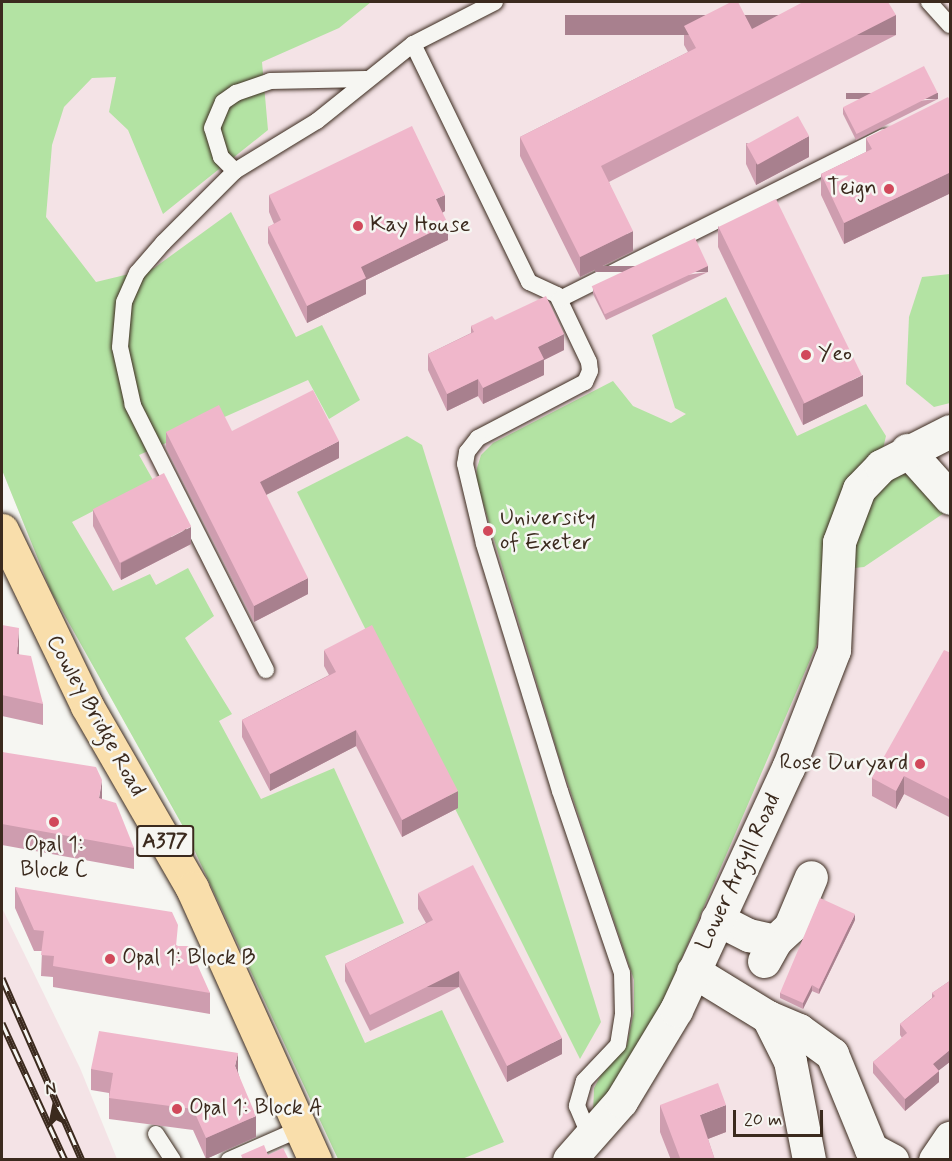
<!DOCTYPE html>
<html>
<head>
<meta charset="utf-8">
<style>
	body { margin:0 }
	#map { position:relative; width:952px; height:1161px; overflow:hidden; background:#f6f6f2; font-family:Mynerve,sans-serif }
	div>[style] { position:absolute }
	.built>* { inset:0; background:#f4e3e6 }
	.green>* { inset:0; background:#b3e3a3 }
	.roads { filter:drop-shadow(0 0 2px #3b2a1e) drop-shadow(0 0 2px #3b2a1e) }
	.service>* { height:16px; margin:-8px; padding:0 8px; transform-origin:8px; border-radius:8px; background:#f6f6f2 }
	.minor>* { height:33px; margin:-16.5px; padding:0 16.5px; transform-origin:16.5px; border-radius:16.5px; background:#f6f6f2 }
	.trunk>* { height:33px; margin:-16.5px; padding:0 16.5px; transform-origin:16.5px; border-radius:16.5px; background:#f9deab }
	.rail>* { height:7px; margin-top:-3.5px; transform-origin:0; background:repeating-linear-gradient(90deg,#f6f6f2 0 14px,#3b2a1e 0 28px); box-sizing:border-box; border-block:2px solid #3b2a1e }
	.wall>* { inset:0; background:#ce9daf }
	.shaded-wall>* { inset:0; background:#a8808e; transform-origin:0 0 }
	.building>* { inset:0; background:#f0b7cb; transform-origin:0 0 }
	.dots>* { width:16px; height:16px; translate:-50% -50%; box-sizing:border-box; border:3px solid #f6f6f2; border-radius:50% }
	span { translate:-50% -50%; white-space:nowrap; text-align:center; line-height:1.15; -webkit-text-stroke:5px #f6f6f2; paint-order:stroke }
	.shield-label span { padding:2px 4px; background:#f6f6f2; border:2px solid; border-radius:4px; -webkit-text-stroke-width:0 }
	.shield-label { font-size:21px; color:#3b2a1e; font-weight:700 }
	.poi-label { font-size:22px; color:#3b2a1e }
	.right { translate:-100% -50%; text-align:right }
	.left { translate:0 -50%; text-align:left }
	.street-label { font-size:22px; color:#3b2a1e }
	.frame { position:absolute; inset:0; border:3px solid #3b2a1e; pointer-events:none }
	.north { position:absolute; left:24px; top:1077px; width:60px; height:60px; -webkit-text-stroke:4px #f6f6f2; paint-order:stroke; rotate:350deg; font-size:16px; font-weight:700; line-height:24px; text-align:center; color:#3b2a1e }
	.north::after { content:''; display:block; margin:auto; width:21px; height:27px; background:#3b2a1e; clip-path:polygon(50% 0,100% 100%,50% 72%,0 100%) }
	.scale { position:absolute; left:733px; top:1110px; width:90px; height:27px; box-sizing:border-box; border:3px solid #3b2a1e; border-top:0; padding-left:8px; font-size:18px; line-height:21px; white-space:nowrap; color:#3b2a1e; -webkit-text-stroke:4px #f6f6f2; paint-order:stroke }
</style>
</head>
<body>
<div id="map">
	<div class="built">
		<i style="clip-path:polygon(2px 2px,950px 2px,950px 1159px,338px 1159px,185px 830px,51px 591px,2px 470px)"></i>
		<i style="clip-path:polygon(2px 908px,80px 1068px,117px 1159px,2px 1159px)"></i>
	</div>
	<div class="green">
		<i style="clip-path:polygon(2px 2px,371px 2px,339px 28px,262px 62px,268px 130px,163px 214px,128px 130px,109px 112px,116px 77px,92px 78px,64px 107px,52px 145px,46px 217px,96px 282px,154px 268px,231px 212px,296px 337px,322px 325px,360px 400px,329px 419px,308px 380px,139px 455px,153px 480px,72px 522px,113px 591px,150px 574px,156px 585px,188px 568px,214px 616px,185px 638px,232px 714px,219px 721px,261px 799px,334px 768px,404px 923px,325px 956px,365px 1043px,442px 1010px,504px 1142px,462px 1159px,338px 1159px,185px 830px,51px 591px,2px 470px)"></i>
		<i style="clip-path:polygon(950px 274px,950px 403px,934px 407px,906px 384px,909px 317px,922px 277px)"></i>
		<i style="clip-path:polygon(726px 297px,797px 436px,866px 404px,886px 436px,882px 453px,896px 475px,921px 473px,950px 509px,864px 567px,825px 571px,817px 644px,646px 1041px,593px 1114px,594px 1088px,602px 1073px,627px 1045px,634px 1011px,634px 980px,559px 757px,476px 479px,477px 468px,481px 455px,493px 443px,613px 381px,633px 406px,671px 423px,686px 414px,675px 408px,652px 335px)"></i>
		<i style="clip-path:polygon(407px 436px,422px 445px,601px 1022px,580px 1059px,297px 492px)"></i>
	</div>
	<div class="roads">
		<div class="service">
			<i style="left:929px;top:2px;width:31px;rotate:48deg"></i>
			<i style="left:413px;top:44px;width:265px;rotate:64deg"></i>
			<i style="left:529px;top:282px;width:31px;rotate:25deg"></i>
			<i style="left:557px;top:295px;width:74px;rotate:64.5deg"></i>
			<i style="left:589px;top:362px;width:9px;rotate:84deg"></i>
			<i style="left:590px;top:371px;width:12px;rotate:114deg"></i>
			<i style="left:585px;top:382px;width:121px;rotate:152.4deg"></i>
			<i style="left:478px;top:438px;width:18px;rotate:128deg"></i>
			<i style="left:467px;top:452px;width:12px;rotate:99deg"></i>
			<i style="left:465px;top:464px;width:82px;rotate:76.6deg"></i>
			<i style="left:484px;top:544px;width:258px;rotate:72.9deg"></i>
			<i style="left:560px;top:791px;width:192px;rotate:71.2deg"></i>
			<i style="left:622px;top:973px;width:41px;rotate:88.6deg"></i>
			<i style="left:623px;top:1014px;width:31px;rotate:99deg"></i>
			<i style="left:618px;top:1045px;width:50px;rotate:133.4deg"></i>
			<i style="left:584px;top:1081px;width:26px;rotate:106deg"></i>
			<i style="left:577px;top:1106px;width:34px;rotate:67deg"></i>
			<i style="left:235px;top:171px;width:20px;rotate:-135deg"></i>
			<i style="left:221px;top:157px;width:30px;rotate:-107deg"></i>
			<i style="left:212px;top:128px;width:28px;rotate:-67deg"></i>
			<i style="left:223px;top:102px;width:16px;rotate:-35deg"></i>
			<i style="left:236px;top:93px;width:36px;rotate:-19deg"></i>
			<i style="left:270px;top:81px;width:96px;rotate:-1.2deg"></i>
			<i style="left:560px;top:299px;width:362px;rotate:-26.6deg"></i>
			<i style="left:266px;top:670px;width:297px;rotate:-116.7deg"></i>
			<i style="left:133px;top:405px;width:59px;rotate:-102.6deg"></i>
			<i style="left:120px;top:347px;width:45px;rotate:-84.9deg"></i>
			<i style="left:124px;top:302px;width:32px;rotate:-66deg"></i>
			<i style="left:137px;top:273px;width:40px;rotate:-49deg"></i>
			<i style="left:163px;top:243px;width:102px;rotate:-45deg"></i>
			<i style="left:235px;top:171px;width:96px;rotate:-31.4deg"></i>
			<i style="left:317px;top:121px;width:123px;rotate:-38.7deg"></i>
			<i style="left:413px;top:44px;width:92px;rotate:-27.1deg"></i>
			<i style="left:156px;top:1134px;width:31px;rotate:57deg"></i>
			<i style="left:229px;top:1160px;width:80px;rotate:-23.7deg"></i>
		</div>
		<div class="minor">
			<i style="left:907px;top:450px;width:64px;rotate:48.1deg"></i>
			<i style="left:717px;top:919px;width:36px;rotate:27deg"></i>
			<i style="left:749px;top:935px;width:27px;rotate:13deg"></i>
			<i style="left:764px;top:961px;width:23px;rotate:-61deg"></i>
			<i style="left:775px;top:941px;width:21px;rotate:-43deg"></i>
			<i style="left:790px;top:927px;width:54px;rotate:-67.2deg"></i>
			<i style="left:693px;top:971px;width:88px;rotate:31.5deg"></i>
			<i style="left:768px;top:1017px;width:34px;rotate:23deg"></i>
			<i style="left:799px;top:1030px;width:41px;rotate:36deg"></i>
			<i style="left:832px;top:1054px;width:103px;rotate:67.7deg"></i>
			<i style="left:871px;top:1149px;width:24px;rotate:28deg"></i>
			<i style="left:768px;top:1017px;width:49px;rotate:63.4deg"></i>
			<i style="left:790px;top:1061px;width:101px;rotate:79.1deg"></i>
			<i style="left:569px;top:1160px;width:79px;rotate:-48.6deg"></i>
			<i style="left:621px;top:1101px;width:106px;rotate:-58.9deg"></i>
			<i style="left:676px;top:1010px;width:267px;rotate:-65.2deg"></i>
			<i style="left:788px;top:768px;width:127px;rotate:-68.7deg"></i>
			<i style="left:834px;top:650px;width:108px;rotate:-87.3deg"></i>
			<i style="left:839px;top:542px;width:57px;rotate:-69.3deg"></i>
			<i style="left:859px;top:489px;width:32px;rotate:-46deg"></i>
			<i style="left:881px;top:466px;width:77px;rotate:-26.9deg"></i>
			<i style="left:935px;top:1160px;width:27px;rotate:-56deg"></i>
		</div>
		<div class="trunk">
			<i style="left:2px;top:530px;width:195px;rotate:64.2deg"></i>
			<i style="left:87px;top:706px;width:210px;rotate:60deg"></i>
			<i style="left:192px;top:888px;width:299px;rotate:65.7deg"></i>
		</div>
	</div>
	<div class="rail">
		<i style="left:2px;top:978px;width:199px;rotate:66.3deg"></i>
		<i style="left:2px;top:1023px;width:151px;rotate:65.3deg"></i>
	</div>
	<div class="wall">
		<i style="clip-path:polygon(684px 26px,896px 35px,609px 182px,633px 251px,580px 277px,520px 156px,520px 137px,688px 52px,684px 45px)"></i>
		<i style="clip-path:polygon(938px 99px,856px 140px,843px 114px,843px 108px)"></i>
		<i style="clip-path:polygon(951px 102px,951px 193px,844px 244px,821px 195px,821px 174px,866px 152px,866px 138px)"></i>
		<i style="clip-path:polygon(746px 143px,809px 157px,756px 185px,746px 164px)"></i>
		<i style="clip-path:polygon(269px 195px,445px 211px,442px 213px,448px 240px,366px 280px,366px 294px,307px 323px,268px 243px,268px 227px,274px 224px,269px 212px)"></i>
		<i style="clip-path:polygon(718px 226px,863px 396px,803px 425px,718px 247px)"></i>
		<i style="clip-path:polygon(708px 272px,606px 320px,593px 294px,593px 288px)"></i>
		<i style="clip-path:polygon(495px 320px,564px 350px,544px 360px,544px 375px,483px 404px,478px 396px,447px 411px,428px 370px,428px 354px,471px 333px,471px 326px)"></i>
		<i style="clip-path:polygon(232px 431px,339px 458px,266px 495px,308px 594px,254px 622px,166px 448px,166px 432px)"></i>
		<i style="clip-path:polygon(93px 509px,191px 544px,121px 580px,93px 526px)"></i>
		<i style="clip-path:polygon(2px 625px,19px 649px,19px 654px,43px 704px,43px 725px,2px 716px)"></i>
		<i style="clip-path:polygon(324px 650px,458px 808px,402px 837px,356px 746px,270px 791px,242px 737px,242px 720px,329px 675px,324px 666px)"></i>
		<i style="clip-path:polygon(951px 653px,951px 818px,904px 794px,896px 809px,872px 796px,872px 778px)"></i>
		<i style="clip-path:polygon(2px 752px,102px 799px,134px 848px,134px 869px,2px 845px)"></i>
		<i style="clip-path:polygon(15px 887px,178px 946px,210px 993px,210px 1014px,53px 987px,53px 977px,41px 976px,42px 951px,34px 951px,15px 908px)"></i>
		<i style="clip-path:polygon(418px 893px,562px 1054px,507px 1082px,459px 987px,370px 1031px,345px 981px,345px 964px,426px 923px,418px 909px)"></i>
		<i style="clip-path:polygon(855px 920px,819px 994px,812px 991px,803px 1009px,780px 998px,780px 993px)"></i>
		<i style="clip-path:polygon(951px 980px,951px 1061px,939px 1070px,939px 1082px,905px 1111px,873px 1073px,873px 1062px,902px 1038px,900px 1035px,900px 1024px,932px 998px,932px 993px)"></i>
		<i style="clip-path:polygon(91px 1069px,238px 1072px,256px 1137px,206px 1159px,193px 1130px,109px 1119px,109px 1093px,91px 1090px)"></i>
		<i style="clip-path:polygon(660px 1105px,726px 1132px,708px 1139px,715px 1160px,671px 1160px,660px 1132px)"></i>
	</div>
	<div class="shaded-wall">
		<i style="left:896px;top:15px;width:20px;height:331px;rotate:90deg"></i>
		<i style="left:938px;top:93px;width:6px;height:92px;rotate:90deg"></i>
		<i style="clip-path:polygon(809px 136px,809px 157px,756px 185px,756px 164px)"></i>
		<i style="clip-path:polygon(951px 172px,951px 193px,844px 244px,844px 223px)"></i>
		<i style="clip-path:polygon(445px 195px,445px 211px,436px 216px,436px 199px)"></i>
		<i style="clip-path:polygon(448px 224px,448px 240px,366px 280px,366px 294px,307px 323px,307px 306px,361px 267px)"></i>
		<i style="clip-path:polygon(633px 231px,633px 251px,580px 277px,580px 257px)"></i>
		<i style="left:708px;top:266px;width:6px;height:113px;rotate:90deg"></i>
		<i style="clip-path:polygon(564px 334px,564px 350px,544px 360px,544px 375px,483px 404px,483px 388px,538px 347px)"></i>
		<i style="clip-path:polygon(863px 375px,863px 396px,803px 425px,803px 404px)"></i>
		<i style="clip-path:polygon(478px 379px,478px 396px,447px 411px,447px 394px)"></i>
		<i style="clip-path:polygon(339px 441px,339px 458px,260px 498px,260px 482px)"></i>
		<i style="clip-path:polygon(191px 527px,191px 544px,121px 580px,121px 563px)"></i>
		<i style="clip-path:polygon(308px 578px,308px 594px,254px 622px,254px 606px)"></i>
		<i style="clip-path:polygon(19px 628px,19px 649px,17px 675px,17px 654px)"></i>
		<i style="clip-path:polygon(356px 730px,356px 746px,270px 791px,270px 774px)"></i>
		<i style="clip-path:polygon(904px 776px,904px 794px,896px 809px,896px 791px)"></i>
		<i style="clip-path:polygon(102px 780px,102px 801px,99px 798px)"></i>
		<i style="clip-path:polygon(458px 791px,458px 808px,402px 837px,402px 820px)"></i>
		<i style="clip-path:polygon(855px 914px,855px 920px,819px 994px,819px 989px)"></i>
		<i style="left:459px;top:971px;width:16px;height:99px;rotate:90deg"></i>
		<i style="clip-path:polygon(812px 985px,812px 991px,803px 1009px,803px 1003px)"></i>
		<i style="clip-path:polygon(562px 1038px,562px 1054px,507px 1082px,507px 1066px)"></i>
		<i style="clip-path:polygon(951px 1049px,951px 1061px,933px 1075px,933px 1064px)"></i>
		<i style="clip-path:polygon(238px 1053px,238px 1074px,235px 1066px)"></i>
		<i style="clip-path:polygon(939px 1071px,939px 1082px,905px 1111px,905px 1099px)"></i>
		<i style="clip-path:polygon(726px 1105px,726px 1132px,700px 1142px,700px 1115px)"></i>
		<i style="clip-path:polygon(256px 1116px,256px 1137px,206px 1159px,206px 1138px)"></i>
	</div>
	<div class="building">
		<i style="clip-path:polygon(731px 2px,738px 2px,752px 29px,803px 2px,888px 2px,896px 15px,601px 166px,633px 231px,580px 257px,520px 137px,696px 48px,684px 26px)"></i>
		<i style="left:924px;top:66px;width:30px;height:91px;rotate:63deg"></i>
		<i style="clip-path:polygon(948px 97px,951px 102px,951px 172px,844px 223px,821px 174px,872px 149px,866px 138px)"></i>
		<i style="left:798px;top:116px;width:23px;height:59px;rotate:61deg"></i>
		<i style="clip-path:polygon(412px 126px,445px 195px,436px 199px,448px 224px,361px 267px,366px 278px,307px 306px,268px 227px,281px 220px,269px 195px)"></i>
		<i style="left:776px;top:199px;width:196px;height:64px;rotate:64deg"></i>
		<i style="left:695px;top:238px;width:31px;height:114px;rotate:65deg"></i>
		<i style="clip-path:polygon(546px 296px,564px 334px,538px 347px,544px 359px,483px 388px,478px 379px,447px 394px,428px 354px,474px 332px,471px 326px,492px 316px,495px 320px)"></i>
		<i style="clip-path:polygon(313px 390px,339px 441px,260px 482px,308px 578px,254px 606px,166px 432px,219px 405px,232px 431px)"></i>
		<i style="left:164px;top:473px;width:60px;height:80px;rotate:63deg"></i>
		<i style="clip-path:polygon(2px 625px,19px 628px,17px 654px,31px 656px,43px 704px,2px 695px)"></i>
		<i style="clip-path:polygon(372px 625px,458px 791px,402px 820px,356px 730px,270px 774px,242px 720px,336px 672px,324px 650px)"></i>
		<i style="clip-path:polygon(944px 650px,951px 653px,951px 800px,904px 776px,896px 791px,872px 778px)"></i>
		<i style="clip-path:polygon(2px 752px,96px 767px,102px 780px,99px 798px,116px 803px,134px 848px,2px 824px)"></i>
		<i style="clip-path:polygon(473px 865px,562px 1038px,507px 1066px,459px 971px,370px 1015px,345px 964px,433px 920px,418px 893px)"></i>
		<i style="clip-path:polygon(15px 887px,172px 912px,178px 925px,176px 946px,189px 946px,210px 993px,53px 966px,54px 956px,41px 955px,44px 931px,34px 930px)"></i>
		<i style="clip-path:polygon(820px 898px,855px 914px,819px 989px,812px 985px,803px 1003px,780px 993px)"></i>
		<i style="clip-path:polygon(951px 980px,951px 1049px,933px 1064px,939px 1071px,905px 1099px,873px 1062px,907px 1033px,900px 1024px,935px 996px,932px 993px)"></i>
		<i style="clip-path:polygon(99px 1031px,238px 1053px,235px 1066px,256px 1116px,206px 1138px,193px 1109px,109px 1098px,113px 1073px,91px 1069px)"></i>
		<i style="clip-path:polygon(718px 1083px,726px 1105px,700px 1115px,715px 1160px,675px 1160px,680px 1158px,660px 1105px)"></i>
		<i style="clip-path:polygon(264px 1145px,268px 1155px,283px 1148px,289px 1160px,243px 1160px,241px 1155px)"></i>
	</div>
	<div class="dots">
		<i style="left:889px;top:189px;background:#d1495b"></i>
		<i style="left:358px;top:226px;background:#d1495b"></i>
		<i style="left:806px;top:355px;background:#d1495b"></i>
		<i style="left:488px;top:531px;background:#d1495b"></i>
		<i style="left:920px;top:764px;background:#d1495b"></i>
		<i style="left:54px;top:822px;background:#d1495b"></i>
		<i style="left:110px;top:959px;background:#d1495b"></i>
		<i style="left:177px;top:1109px;background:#d1495b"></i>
	</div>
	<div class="shield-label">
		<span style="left:165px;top:841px">A377</span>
	</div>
	<div class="poi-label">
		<span class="right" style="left:877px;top:189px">Teign</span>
		<span class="left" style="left:370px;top:226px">Kay House</span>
		<span class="left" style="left:818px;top:355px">Yeo</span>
		<span class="left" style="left:500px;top:531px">University<br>of Exeter</span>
		<span class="right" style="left:908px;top:764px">Rose Duryard</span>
		<span style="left:54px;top:858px">Opal 1:<br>Block C</span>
		<span class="left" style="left:122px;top:959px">Opal 1: Block B</span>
		<span class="left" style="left:189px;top:1109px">Opal 1: Block A</span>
	</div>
	<div class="street-label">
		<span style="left:95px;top:716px;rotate:61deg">Cowley Bridge Road</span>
		<span style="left:739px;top:872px;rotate:-65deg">Lower Argyll Road</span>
	</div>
	<div class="frame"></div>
	<div class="north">N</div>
	<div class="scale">20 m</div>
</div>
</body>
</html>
